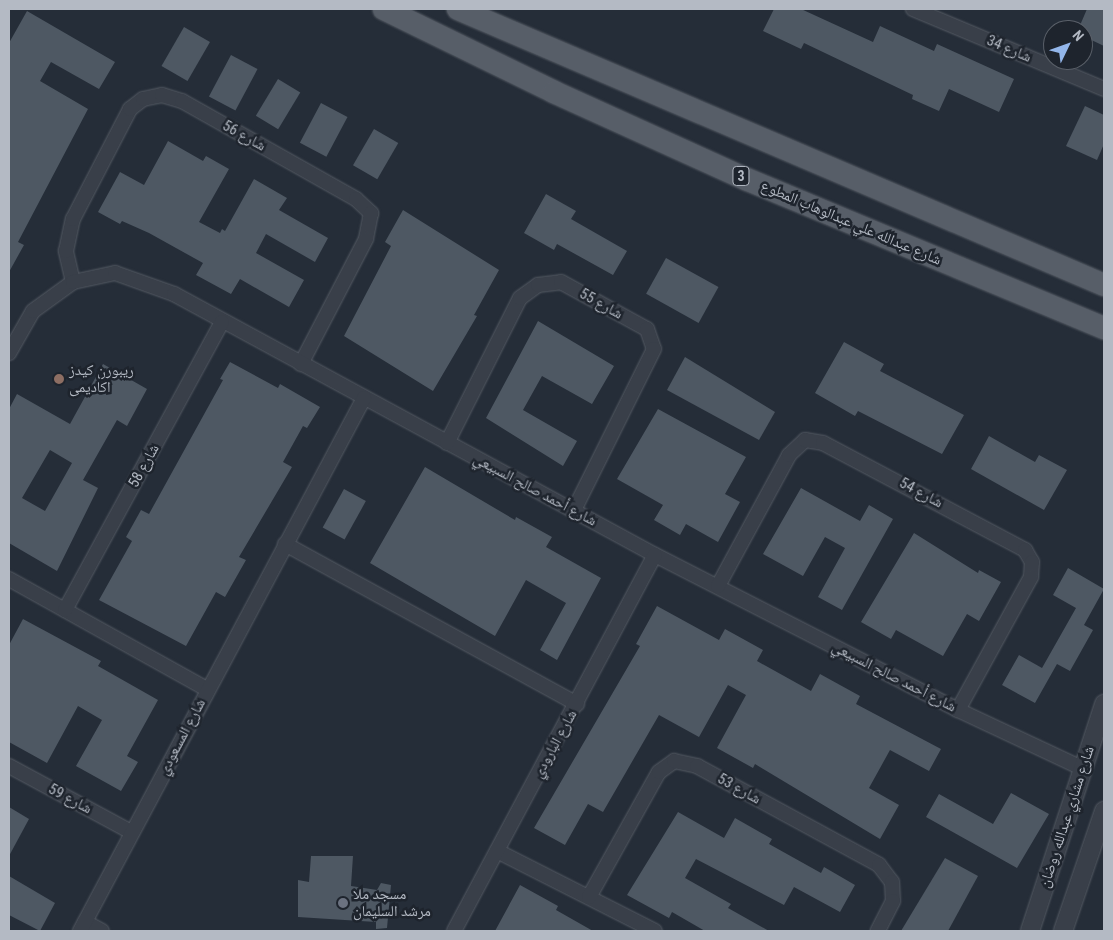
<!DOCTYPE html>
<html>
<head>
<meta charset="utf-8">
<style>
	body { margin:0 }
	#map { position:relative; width:1113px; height:940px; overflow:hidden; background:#252d38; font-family:"Roboto Condensed","Noto Naskh Arabic",sans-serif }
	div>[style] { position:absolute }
	.building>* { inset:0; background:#4e5863; transform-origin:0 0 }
	.roads { filter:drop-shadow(0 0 1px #545a63) drop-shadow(0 0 1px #545a63) }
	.minor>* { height:14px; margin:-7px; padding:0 7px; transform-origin:7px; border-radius:7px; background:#393f49 }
	.tertiary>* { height:18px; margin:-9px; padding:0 9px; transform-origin:9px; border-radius:9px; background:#393f49 }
	.primary>* { height:22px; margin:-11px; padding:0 11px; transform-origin:11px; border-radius:11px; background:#575e68 }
	.dots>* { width:14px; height:14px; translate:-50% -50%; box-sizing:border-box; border:2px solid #1e242d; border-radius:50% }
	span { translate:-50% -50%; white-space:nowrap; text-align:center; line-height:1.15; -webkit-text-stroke:5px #1e242d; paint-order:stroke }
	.shield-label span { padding:1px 4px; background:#1e242d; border:1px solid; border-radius:4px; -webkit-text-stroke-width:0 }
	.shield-label { font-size:14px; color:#b4bac4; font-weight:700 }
	.street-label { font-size:15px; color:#b4bac4 }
	.poi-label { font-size:15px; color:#b4bac4 }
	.left { translate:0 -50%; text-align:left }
	.frame { position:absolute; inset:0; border:10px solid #b4bac4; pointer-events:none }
	.north { position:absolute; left:1043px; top:20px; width:50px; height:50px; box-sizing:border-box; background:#1e242d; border:1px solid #5a6069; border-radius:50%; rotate:48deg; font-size:14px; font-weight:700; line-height:20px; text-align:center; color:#b4bac4 }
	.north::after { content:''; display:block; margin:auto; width:18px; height:22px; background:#93b6ea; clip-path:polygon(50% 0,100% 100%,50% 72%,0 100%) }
</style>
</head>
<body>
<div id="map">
	<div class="building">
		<i style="clip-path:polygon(774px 9px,801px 9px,873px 42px,880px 26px,934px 51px,937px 44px,1014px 79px,999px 112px,949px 89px,939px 111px,912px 99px,913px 95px,804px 43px,801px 49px,763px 31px)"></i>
		<i style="clip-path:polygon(1087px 9px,1104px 9px,1104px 46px,1083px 36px,1083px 30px,1078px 30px)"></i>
		<i style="clip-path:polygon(27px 11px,115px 62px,99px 89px,51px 62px,40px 81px,88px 109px,18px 242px,24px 245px,9px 272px,9px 43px)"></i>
		<i style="left:184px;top:27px;width:30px;height:45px;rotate:30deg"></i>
		<i style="left:231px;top:55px;width:30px;height:47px;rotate:28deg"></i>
		<i style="left:278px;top:79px;width:26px;height:43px;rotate:31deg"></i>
		<i style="left:321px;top:103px;width:30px;height:45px;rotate:28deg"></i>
		<i style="clip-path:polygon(1085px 106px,1104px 115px,1104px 144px,1097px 160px,1066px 146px)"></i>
		<i style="left:374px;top:129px;width:28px;height:42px;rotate:30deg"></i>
		<i style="clip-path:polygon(168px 141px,203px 161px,206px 156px,229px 169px,199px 222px,220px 233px,222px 229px,225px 231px,254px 179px,287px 198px,279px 210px,328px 238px,315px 262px,266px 234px,256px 253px,304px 280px,289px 307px,240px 279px,231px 294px,196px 275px,203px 263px,149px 233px,122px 221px,120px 224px,98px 212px,120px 172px,144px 185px)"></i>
		<i style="clip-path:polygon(546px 194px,576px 211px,571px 219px,627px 251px,613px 275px,557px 244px,554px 250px,524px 233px)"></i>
		<i style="clip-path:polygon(403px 210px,499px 270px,474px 315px,477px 316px,433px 391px,344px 336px,391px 246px,385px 242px)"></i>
		<i style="left:666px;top:258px;width:60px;height:41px;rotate:29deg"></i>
		<i style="clip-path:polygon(538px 321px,614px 366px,592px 404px,542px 376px,523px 410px,577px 441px,563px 466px,486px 418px)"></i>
		<i style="clip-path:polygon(844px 342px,884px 364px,880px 371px,964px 415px,942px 454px,858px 411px,855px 416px,815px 393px)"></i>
		<i style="clip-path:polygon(685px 357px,775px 412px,759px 440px,667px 390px)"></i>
		<i style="clip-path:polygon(230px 362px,278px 388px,280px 384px,320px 407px,307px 428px,303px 426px,283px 462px,292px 467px,239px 557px,246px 560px,225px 597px,216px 592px,186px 646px,99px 600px,132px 541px,126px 537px,141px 510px,149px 514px,223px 380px,220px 379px)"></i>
		<i style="clip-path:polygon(evenodd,103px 364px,147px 389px,127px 426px,117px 420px,83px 480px,98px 488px,57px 571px,9px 543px,9px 409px,17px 394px,70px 424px,103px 364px,50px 450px,72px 463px,45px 511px,22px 498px,50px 450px)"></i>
		<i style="clip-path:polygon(658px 409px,746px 457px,725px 494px,740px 502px,718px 542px,686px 524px,680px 535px,654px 520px,663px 505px,617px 479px)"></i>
		<i style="clip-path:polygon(989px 436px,1035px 462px,1039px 455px,1067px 470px,1044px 510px,971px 469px)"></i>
		<i style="clip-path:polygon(425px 467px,515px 520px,516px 517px,552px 537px,546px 547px,601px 578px,557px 660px,540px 650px,566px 603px,526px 580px,495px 636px,370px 563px)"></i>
		<i style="clip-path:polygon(801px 488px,860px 521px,869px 505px,893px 519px,842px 610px,818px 597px,845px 548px,825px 537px,803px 576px,763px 554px)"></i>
		<i style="left:344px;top:489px;width:25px;height:44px;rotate:29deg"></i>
		<i style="clip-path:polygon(914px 533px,978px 573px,979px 570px,1001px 582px,979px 621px,967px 614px,943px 656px,896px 630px,891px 639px,861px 622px)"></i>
		<i style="clip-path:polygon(1068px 568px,1104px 589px,1084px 625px,1093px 630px,1070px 671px,1057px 664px,1035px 703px,1002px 685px,1019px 655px,1042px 668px,1076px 608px,1053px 595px)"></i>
		<i style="clip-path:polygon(657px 606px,719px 640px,725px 629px,763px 650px,757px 661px,811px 691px,820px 674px,860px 696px,856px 704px,941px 749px,929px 771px,890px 750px,869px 788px,899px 805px,880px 839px,755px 764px,753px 768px,717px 748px,746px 695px,728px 685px,699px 737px,659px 715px,603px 812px,588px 804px,565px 845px,534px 828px,640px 646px,636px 644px)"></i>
		<i style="clip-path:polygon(23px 619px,101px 661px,98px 666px,158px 700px,127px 756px,138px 762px,121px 791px,76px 766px,102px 720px,78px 706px,47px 763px,9px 742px,9px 645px)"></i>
		<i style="clip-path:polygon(1011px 793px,1049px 814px,1017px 868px,926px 817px,939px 794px,993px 824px)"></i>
		<i style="clip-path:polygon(9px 807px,29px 819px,9px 856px)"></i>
		<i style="clip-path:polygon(678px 812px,724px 838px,735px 818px,772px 839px,769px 844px,821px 873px,824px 867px,855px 885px,840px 912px,794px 887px,784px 905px,696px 859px,685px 878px,731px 904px,728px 908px,769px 931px,705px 931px,672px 912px,669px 918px,627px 895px)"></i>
		<i style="clip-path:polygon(311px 856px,353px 856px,351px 886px,377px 890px,381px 883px,391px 885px,387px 928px,376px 929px,376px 922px,298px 917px,298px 880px,309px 882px)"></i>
		<i style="clip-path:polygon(945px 858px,978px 876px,948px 931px,901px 931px)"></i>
		<i style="clip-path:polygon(9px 876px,55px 903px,40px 931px,9px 915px)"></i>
		<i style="clip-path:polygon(520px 885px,558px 906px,556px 910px,593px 931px,495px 931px)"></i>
	</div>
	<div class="roads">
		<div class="minor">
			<i style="left:913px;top:9px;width:207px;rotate:22.7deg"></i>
			<i style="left:73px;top:282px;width:32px;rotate:-103deg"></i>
			<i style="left:66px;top:251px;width:33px;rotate:-78deg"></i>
			<i style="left:73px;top:219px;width:124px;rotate:-62.6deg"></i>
			<i style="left:130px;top:109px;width:16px;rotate:-38deg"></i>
			<i style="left:143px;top:99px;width:19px;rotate:-12deg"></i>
			<i style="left:162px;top:95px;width:21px;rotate:17deg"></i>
			<i style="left:182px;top:101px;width:200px;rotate:29.4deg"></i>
			<i style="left:356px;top:199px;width:21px;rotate:43deg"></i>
			<i style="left:371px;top:213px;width:26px;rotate:101deg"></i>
			<i style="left:366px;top:239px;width:141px;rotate:117.5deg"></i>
			<i style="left:9px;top:353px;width:48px;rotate:-60.3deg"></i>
			<i style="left:33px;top:311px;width:49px;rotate:-35.9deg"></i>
			<i style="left:73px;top:282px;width:43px;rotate:-12.1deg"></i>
			<i style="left:115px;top:273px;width:63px;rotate:19.6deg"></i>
			<i style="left:174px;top:294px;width:547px;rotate:28.49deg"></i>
			<i style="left:655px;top:555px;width:340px;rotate:27.1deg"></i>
			<i style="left:958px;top:710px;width:137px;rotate:25.1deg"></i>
			<i style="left:447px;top:443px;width:162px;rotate:-63.3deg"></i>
			<i style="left:520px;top:298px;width:22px;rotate:-36deg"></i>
			<i style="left:538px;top:285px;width:23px;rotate:-7deg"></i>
			<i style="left:561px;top:282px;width:98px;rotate:28.7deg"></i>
			<i style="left:647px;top:329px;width:21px;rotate:71deg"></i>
			<i style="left:654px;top:349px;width:180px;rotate:116.4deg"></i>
			<i style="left:285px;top:544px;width:333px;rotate:28.7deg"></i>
			<i style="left:9px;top:579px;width:227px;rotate:29.1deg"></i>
			<i style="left:718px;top:586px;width:149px;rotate:-61.5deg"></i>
			<i style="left:789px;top:455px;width:22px;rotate:-43deg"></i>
			<i style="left:805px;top:440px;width:18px;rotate:9deg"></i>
			<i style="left:823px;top:443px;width:229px;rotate:27.9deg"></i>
			<i style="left:1025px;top:550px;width:14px;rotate:60deg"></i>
			<i style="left:1032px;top:562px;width:15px;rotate:94deg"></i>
			<i style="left:1031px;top:577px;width:152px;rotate:118.8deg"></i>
			<i style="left:65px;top:610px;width:328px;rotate:-61.4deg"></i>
			<i style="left:9px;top:766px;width:139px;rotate:28.4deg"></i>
			<i style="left:497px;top:851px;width:177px;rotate:26.9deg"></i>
			<i style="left:589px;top:897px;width:143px;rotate:-60.8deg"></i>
			<i style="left:659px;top:772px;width:19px;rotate:-36deg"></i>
			<i style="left:674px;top:761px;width:24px;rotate:12deg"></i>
			<i style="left:697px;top:766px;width:207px;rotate:28.5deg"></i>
			<i style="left:879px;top:865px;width:21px;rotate:53deg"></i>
			<i style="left:892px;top:882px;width:19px;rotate:87deg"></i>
			<i style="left:893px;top:901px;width:34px;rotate:117deg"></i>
			<i style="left:85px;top:922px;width:19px;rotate:28deg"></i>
			<i style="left:80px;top:931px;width:604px;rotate:-61.95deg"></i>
			<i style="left:454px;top:931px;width:426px;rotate:-61.9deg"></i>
		</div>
		<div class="tertiary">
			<i style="left:1030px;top:931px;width:239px;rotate:-71.9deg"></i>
			<i style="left:1063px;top:931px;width:127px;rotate:-71.1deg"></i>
		</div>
		<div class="primary">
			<i style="left:384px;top:9px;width:189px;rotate:26deg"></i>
			<i style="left:554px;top:92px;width:211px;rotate:24.4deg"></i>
			<i style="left:746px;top:179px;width:388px;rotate:22.6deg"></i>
			<i style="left:458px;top:9px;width:702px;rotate:23.13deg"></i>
		</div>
	</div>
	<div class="dots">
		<i style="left:59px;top:379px;background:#8d6e63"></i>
		<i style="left:343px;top:903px;background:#6b7280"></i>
	</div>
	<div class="shield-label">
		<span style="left:741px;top:176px">3</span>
	</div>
	<div class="street-label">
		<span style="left:1009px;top:49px;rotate:23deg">شارع 34</span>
		<span style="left:244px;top:136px;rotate:29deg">شارع 56</span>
		<span style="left:851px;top:223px;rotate:23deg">شارع عبدالله علي عبدالوهاب المطوع</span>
		<span style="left:601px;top:304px;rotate:29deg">شارع 55</span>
		<span style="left:144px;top:466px;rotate:-61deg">شارع 58</span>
		<span style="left:535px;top:490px;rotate:28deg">شارع أحمد صالح السبيعي</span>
		<span style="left:921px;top:493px;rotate:28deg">شارع 54</span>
		<span style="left:894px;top:677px;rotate:27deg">شارع أحمد صالح السبيعي</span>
		<span style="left:182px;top:737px;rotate:-62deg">شارع المسعودي</span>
		<span style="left:555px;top:744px;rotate:-61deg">شارع البارودي</span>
		<span style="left:739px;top:789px;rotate:29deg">شارع 53</span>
		<span style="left:70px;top:799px;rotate:28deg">شارع 59</span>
		<span style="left:1067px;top:817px;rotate:-72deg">شارع مشاري عبدالله روضان</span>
	</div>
	<div class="poi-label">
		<span class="left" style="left:69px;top:379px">ريبورن كيدز<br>اكاديمى</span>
		<span class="left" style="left:353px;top:903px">مسجد ملا<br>مرشد السليمان</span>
	</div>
	<div class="frame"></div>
	<div class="north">N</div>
</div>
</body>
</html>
